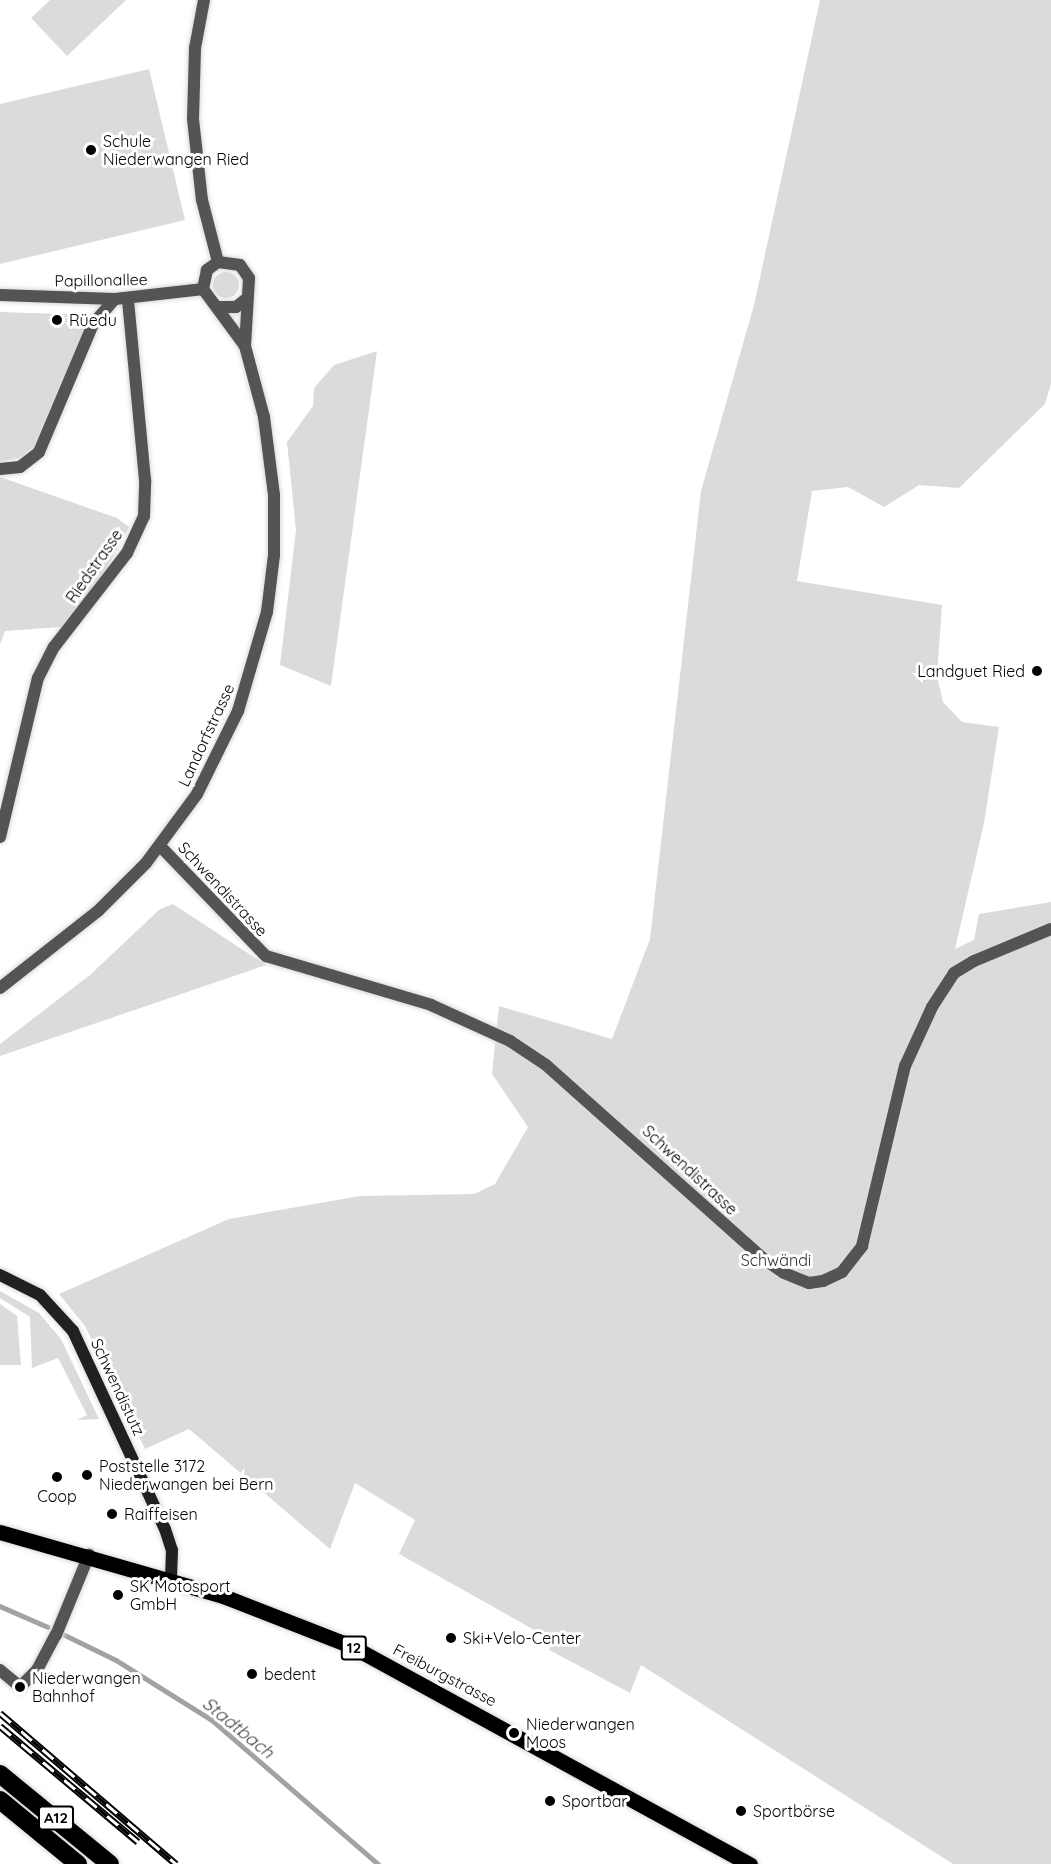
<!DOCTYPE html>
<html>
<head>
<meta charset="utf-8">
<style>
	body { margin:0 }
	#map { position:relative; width:1051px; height:1864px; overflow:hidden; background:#fff; font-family:Quicksand,sans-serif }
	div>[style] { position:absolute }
	.green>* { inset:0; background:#dbdbdb }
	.round { border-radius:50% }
	.stream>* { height:4.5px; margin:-2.25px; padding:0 2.25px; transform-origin:2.25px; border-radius:2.25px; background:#a2a2a2 }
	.roads { filter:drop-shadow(0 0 2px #dbdbdb) drop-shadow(0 0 2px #dbdbdb) }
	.minor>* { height:12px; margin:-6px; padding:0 6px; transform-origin:6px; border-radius:6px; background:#545454 }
	.tertiary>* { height:12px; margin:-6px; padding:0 6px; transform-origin:6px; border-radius:6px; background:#545454 }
	.secondary>* { height:12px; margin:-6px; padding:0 6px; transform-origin:6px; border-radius:6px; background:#212121 }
	.primary>* { height:15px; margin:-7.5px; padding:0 7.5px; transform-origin:7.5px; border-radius:7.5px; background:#000 }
	.motorway>* { height:18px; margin:-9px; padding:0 9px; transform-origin:9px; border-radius:9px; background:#000 }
	.rail>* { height:7px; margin-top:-3.5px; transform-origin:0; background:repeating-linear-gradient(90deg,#fff 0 14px,#000 0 28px); box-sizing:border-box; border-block:2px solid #000 }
	.dots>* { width:16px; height:16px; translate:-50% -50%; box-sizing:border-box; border:3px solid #fff; border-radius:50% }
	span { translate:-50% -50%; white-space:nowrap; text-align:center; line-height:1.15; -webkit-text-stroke:6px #fff; paint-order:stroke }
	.shield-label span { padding:2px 4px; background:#fff; border:2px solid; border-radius:4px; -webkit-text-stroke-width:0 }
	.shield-label { font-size:15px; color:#000; font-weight:700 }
	.poi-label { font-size:16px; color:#000 }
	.left { translate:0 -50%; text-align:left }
	.right { translate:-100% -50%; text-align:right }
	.street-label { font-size:16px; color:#000 }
	.park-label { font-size:16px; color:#323232 }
	.water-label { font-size:18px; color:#434343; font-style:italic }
</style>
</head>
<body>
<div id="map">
	<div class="green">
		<i style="clip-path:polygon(50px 0,126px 0,67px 56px,31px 18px)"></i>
		<i style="clip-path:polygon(820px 0,1051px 0,1051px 384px,1045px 404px,959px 488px,919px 485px,884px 507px,848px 487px,812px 491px,797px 581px,942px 605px,937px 676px,943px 702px,962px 722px,999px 727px,984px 823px,955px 949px,974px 940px,979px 914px,1051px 902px,1051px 1864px,953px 1864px,641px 1665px,630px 1693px,549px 1650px,554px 1641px,399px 1554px,415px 1520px,355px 1483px,330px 1549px,189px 1429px,145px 1449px,85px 1326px,59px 1294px,229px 1219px,360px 1196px,474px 1194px,495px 1184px,528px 1127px,492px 1074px,499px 1006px,612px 1039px,650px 939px,701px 491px,754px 305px)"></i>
		<i style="clip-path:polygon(149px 69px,185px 220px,0 264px,0 104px)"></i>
		<i class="round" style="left:213px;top:272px;width:26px;height:26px"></i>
		<i style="clip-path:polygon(0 312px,90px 315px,34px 447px,21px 457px,4px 461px,0 461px)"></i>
		<i style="clip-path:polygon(377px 351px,331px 686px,280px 665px,296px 530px,287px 442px,313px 406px,314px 388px,334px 365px)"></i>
		<i style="clip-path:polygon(0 477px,117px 518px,129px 527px,104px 574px,61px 627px,5px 631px,0 644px)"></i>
		<i style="clip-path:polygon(173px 904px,266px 965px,0 1056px,0 1044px,90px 975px,160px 909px)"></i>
		<i style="clip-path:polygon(0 1291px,39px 1313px,61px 1339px,99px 1419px,77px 1420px,87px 1415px,58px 1358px,32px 1368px,30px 1317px,0 1298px)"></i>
		<i style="clip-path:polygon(0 1304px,17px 1316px,21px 1365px,0 1365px)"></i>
	</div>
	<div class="stream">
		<i style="left:0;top:1606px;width:52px;rotate:23.6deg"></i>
		<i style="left:65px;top:1635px;width:57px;rotate:26.1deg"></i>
		<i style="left:116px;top:1660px;width:113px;rotate:32deg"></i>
		<i style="left:212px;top:1720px;width:220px;rotate:40.9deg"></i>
	</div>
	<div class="roads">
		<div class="minor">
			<i style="left:0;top:295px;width:115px;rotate:2deg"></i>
			<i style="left:115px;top:299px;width:89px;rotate:-6.5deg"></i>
			<i style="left:0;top:469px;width:20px;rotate:-6deg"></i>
			<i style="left:20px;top:467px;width:24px;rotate:-38deg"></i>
			<i style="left:39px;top:452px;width:139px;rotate:-67.1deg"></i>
			<i style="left:93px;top:324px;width:33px;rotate:-49deg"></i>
			<i style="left:0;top:837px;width:163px;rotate:-76.6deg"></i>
			<i style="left:38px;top:678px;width:35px;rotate:-63deg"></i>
			<i style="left:54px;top:647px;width:119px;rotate:-52.2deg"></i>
			<i style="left:127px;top:553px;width:41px;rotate:-65.3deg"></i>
			<i style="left:144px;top:516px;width:36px;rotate:-88deg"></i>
			<i style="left:145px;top:480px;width:182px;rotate:-95.4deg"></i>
			<i style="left:160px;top:846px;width:153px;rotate:46.1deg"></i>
			<i style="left:266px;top:956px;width:172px;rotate:16.5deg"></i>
			<i style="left:431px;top:1005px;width:87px;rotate:24.5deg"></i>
			<i style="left:510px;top:1041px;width:43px;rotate:33.7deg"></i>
			<i style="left:546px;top:1065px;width:292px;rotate:41.7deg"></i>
			<i style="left:764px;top:1259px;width:24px;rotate:35deg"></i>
			<i style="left:784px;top:1273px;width:27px;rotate:22deg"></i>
			<i style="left:809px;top:1283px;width:14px;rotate:-8deg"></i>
			<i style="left:823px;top:1281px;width:21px;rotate:-25deg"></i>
			<i style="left:842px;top:1272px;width:33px;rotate:-52deg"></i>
			<i style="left:862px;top:1246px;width:185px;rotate:-76.6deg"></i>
			<i style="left:905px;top:1066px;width:65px;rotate:-65.4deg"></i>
			<i style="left:932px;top:1007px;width:40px;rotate:-57.1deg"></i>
			<i style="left:954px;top:973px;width:23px;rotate:-31deg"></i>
			<i style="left:974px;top:961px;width:83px;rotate:-22.6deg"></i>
			<i style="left:0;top:1670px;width:26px;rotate:40deg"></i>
			<i style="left:20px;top:1687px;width:24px;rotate:-45deg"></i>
			<i style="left:37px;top:1670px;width:40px;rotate:-62deg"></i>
			<i style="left:56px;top:1635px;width:87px;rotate:-67.6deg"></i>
		</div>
		<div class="tertiary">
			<i style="left:204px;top:0;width:49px;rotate:100.6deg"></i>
			<i style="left:195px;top:48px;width:71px;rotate:91.6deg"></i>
			<i style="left:193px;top:119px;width:81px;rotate:83.7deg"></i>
			<i style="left:202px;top:200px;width:64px;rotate:75.5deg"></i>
			<i style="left:218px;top:307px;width:18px"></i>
			<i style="left:236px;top:307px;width:11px;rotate:-38deg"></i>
			<i style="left:0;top:988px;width:125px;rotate:-38.2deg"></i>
			<i style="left:98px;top:911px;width:68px;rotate:-45deg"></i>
			<i style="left:146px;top:863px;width:86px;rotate:-53.5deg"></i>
			<i style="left:197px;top:794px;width:93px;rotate:-63.7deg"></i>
			<i style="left:238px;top:711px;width:103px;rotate:-73.7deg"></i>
			<i style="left:267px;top:612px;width:57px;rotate:-83deg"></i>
			<i style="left:274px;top:555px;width:60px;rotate:-90deg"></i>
			<i style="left:274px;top:495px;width:79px;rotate:-97.3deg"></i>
			<i style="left:264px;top:417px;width:73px;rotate:-105deg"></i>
			<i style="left:245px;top:346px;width:68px;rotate:-86.6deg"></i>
			<i style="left:249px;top:278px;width:16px;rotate:-125deg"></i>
			<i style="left:240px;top:265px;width:22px;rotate:-172deg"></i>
			<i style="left:218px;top:262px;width:14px;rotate:144deg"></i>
			<i style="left:207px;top:270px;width:19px;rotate:102deg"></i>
			<i style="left:203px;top:289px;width:71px;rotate:53.6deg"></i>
		</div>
		<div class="secondary">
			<i style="left:0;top:1275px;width:45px;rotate:26.6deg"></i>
			<i style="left:40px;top:1295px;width:49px;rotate:47.5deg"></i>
			<i style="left:73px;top:1331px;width:218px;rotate:65.1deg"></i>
			<i style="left:165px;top:1529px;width:22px;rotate:72deg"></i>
			<i style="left:172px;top:1550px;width:30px;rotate:92deg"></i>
		</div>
		<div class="primary">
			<i style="left:0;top:1532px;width:232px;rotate:16deg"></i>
			<i style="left:223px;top:1596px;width:137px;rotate:21.3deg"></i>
			<i style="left:351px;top:1646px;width:455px;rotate:28.7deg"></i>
		</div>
		<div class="motorway">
			<i style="left:0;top:1774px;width:142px;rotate:39.3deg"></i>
			<i style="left:0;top:1800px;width:101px;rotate:39.4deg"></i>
		</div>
	</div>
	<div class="rail">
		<i style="left:0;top:1713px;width:232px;rotate:40.6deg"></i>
		<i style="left:0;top:1726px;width:180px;rotate:40deg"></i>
	</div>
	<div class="dots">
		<i style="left:91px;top:150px;background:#000"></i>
		<i style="left:57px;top:320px;background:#000"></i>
		<i style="left:1037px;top:671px;background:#000"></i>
		<i style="left:87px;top:1475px;background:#000"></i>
		<i style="left:57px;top:1477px;background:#000"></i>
		<i style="left:112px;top:1514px;background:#000"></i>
		<i style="left:118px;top:1595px;background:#000"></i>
		<i style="left:451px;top:1638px;background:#000"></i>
		<i style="left:252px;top:1674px;background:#000"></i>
		<i style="left:20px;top:1687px;background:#000"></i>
		<i style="left:514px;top:1733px;background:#000"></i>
		<i style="left:550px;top:1801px;background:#000"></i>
		<i style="left:741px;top:1811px;background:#000"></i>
	</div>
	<div class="shield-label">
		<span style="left:354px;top:1648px">12</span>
		<span style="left:56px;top:1818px">A12</span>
	</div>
	<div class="poi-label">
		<span class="left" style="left:103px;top:150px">Schule<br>Niederwangen Ried</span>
		<span class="left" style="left:69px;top:320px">Rüedu</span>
		<span class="right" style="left:1025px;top:671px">Landguet Ried</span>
		<span class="left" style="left:99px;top:1475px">Poststelle 3172<br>Niederwangen bei Bern</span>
		<span style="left:57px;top:1496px">Coop</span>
		<span class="left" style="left:124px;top:1514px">Raiffeisen</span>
		<span class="left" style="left:130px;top:1595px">SK Motosport<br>GmbH</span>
		<span class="left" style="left:463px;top:1638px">Ski+Velo-Center</span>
		<span class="left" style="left:264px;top:1674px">bedent</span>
		<span class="left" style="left:32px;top:1687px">Niederwangen<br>Bahnhof</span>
		<span class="left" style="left:526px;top:1733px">Niederwangen<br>Moos</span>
		<span class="left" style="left:562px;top:1801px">Sportbar</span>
		<span class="left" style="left:753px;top:1811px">Sportbörse</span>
	</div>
	<div class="street-label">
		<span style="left:101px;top:280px;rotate:-1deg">Papillonallee</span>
		<span style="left:94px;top:566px;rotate:-55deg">Riedstrasse</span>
		<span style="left:206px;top:735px;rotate:-65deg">Landorfstrasse</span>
		<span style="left:223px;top:889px;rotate:47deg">Schwendistrasse</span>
		<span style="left:690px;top:1170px;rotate:43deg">Schwendistrasse</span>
		<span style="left:118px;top:1387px;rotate:65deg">Schwendistutz</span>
		<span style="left:445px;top:1675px;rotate:28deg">Freiburgstrasse</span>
	</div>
	<div class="park-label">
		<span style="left:776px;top:1260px">Schwändi</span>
	</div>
	<div class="water-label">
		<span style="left:238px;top:1728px;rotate:39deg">Stadtbach</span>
	</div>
</div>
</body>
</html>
